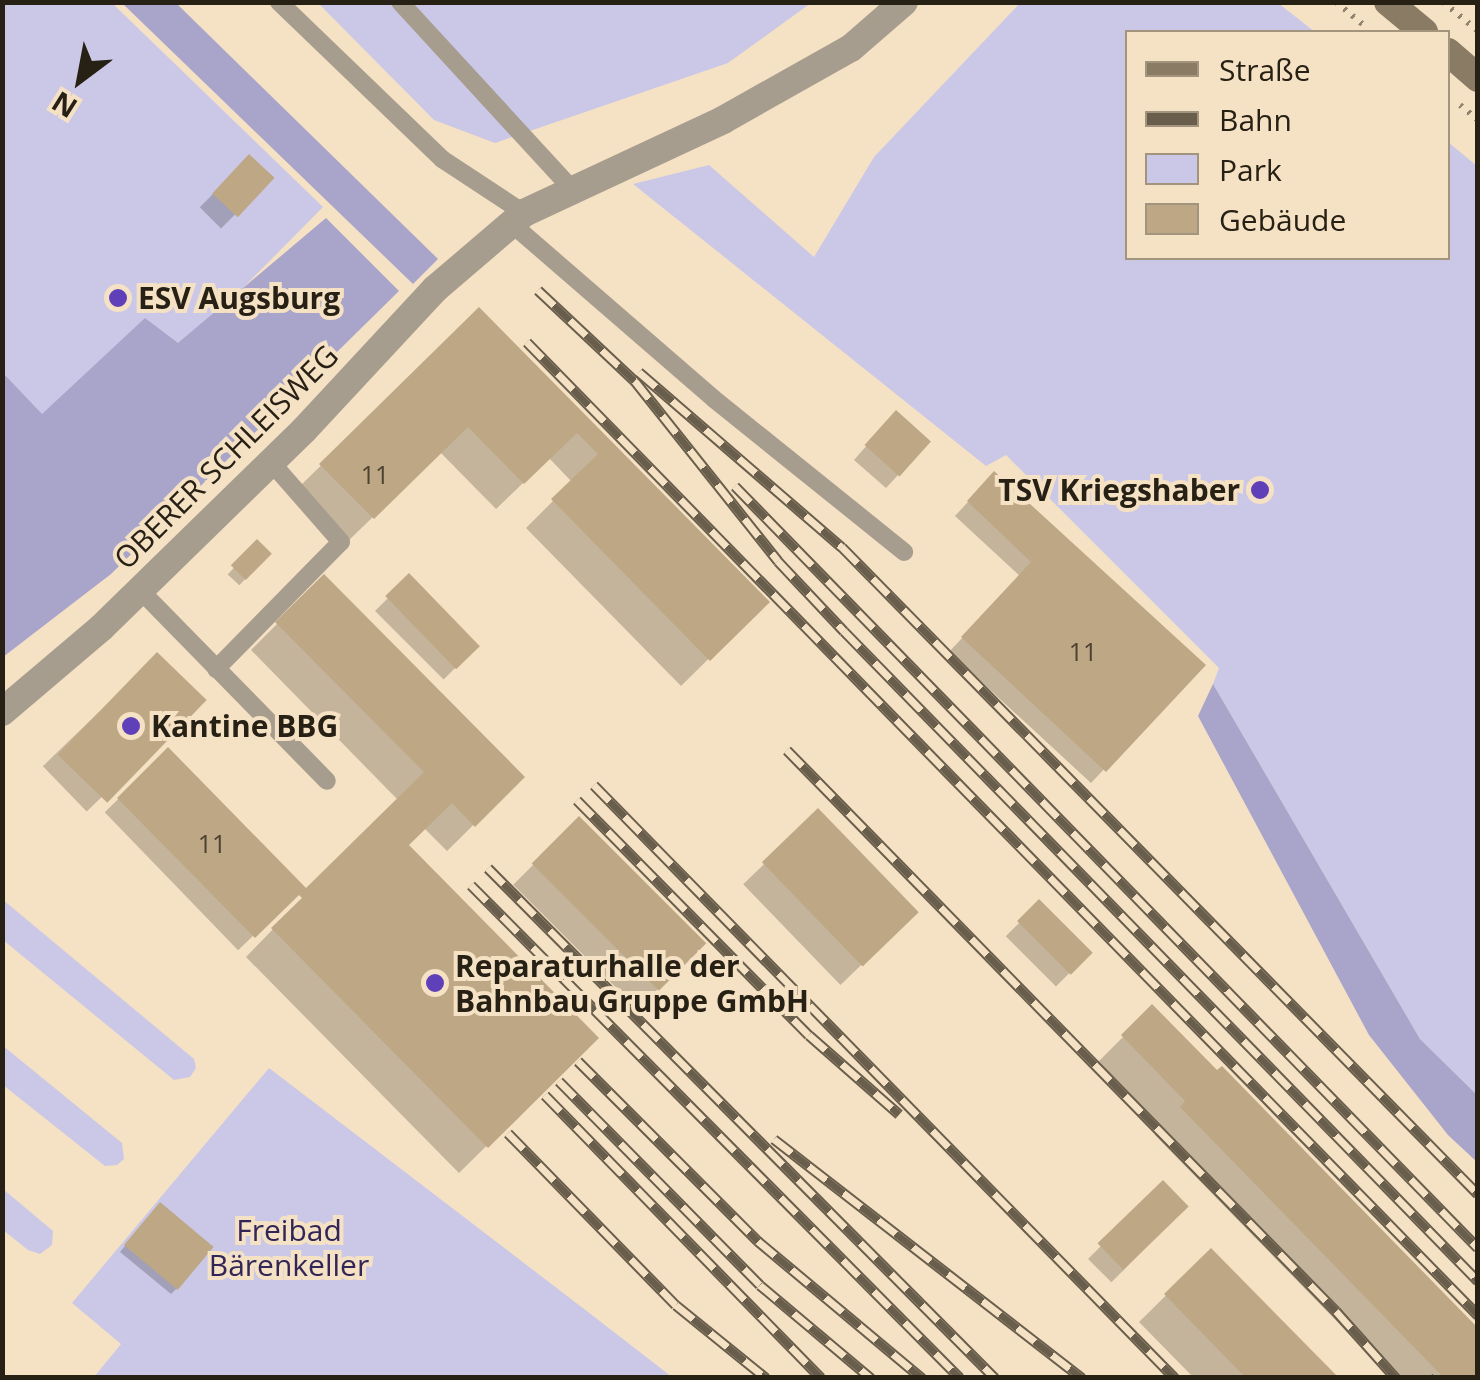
<!DOCTYPE html>
<html>
<head>
<meta charset="utf-8">
<style>
	body { margin:0 }
	#map { position:relative; width:1480px; height:1380px; overflow:hidden; background:#f5e1c3; font-family:"Open Sans",sans-serif }
	div>[style] { position:absolute }
	.green>* { inset:0; background:#cbc8e7 }
	.forest>* { inset:0; background:#a9a4ca }
	.shadow>* { inset:0; background:#0003; transform-origin:0 0 }
	.building>* { inset:0; background:#bea784; transform-origin:0 0 }
	.path>* { height:6px; margin-top:-3px; transform-origin:0; background:repeating-linear-gradient(90deg,#91836e 0 2.5px,transparent 0 10.5px) }
	.service>* { height:18px; margin:-9px; padding:0 9px; transform-origin:9px; border-radius:9px; background:#a79d8e }
	.minor>* { height:28px; margin:-14px; padding:0 14px; transform-origin:14px; border-radius:14px; background:#a79d8e }
	.secondary>* { height:28px; margin:-14px; padding:0 14px; transform-origin:14px; border-radius:14px; background:#897b64 }
	.rail>* { height:11px; margin-top:-5.5px; transform-origin:0; background:repeating-linear-gradient(90deg,#f5e1c3 0 22px,#695e4c 0 44px); box-sizing:border-box; border-block:2px solid #695e4c }
	.dots>* { width:28px; height:28px; translate:-50% -50%; box-sizing:border-box; border:5px solid #f5e1c3; border-radius:50% }
	span { translate:-50% -50%; white-space:nowrap; text-align:center; line-height:1.15; -webkit-text-stroke:8px #f5e1c3; paint-order:stroke }
	.number-label { font-size:25px; color:#4d4231 }
	.number-label span { -webkit-text-stroke-width:0 }
	.poi-label { font-size:30px; color:#272015; font-weight:700 }
	.left { translate:0 -50%; text-align:left }
	.right { translate:-100% -50%; text-align:right }
	.street-label { font-size:30px; color:#272015 }
	.park-label { font-size:30px; color:#312657 }
	.frame { position:absolute; inset:0; border:5px solid #272015; pointer-events:none }
	.legend { position:absolute; left:1125px; top:30px; width:325px; height:230px; box-sizing:border-box; background:#f5e1c3; border:2px solid #a3947d; margin:0; padding:12px 18px; list-style:none; font-size:30px; color:#272015 }
	.legend li { display:flex; align-items:center; gap:20px; height:50px }
	.legend b { width:50px; border:2px solid #a3947d }
	.north { position:absolute; left:30px; top:30px; width:100px; height:100px; -webkit-text-stroke:8px #f5e1c3; paint-order:stroke; rotate:212deg; font-size:28px; font-weight:700; line-height:40px; text-align:center; color:#272015 }
	.north::after { content:''; display:block; margin:auto; width:35px; height:45px; background:#272015; clip-path:polygon(50% 0,100% 100%,50% 72%,0 100%) }
</style>
</head>
<body>
<div id="map">
	<div class="green">
		<i style="clip-path:polygon(1021px 2px,1278px 3px,1315px 32px,1128px 32px,1128px 258px,1448px 258px,1448px 142px,1477px 166px,1477px 1095px,1420px 1039px,1213px 684px,1219px 668px,1006px 455px,986px 466px,633px 184px,709px 165px,814px 257px,874px 157px)"></i>
		<i style="clip-path:polygon(2px 3px,112px 3px,323px 207px,72px 461px,3px 389px)"></i>
		<i style="clip-path:polygon(318px 3px,811px 3px,728px 63px,495px 143px,434px 120px)"></i>
		<i style="clip-path:polygon(2px 899px,194px 1059px,196px 1068px,190px 1077px,174px 1080px,3px 940px)"></i>
		<i style="clip-path:polygon(2px 1045px,122px 1143px,124px 1159px,117px 1165px,105px 1166px,3px 1085px)"></i>
		<i style="clip-path:polygon(269px 1068px,588px 1312px,672px 1377px,94px 1377px,121px 1344px,72px 1303px)"></i>
		<i style="clip-path:polygon(3px 1189px,53px 1231px,52px 1245px,40px 1254px,28px 1250px,3px 1230px)"></i>
	</div>
	<div class="forest">
		<i style="clip-path:polygon(122px 3px,176px 3px,438px 259px,413px 284px)"></i>
		<i style="clip-path:polygon(326px 218px,399px 291px,111px 574px,3px 657px,3px 373px,42px 414px,145px 318px,178px 343px)"></i>
		<i style="clip-path:polygon(1213px 684px,1420px 1039px,1477px 1095px,1477px 1162px,1448px 1135px,1369px 1035px,1198px 716px)"></i>
	</div>
	<div class="shadow">
		<i style="left:250px;top:157px;width:30px;height:71px;rotate:45deg"></i>
		<i style="clip-path:polygon(479px 310px,766px 602px,681px 686px,526px 528px,572px 482px,549px 458px,496px 509px,440px 452px,345px 544px,294px 492px)"></i>
		<i style="clip-path:polygon(883px 427px,899px 474px,886px 488px,854px 460px)"></i>
		<i style="clip-path:polygon(981px 488px,1202px 665px,1091px 783px,949px 652px,1020px 576px,955px 516px)"></i>
		<i style="left:257px;top:543px;width:16px;height:43px;rotate:43deg"></i>
		<i style="clip-path:polygon(324px 577px,522px 777px,447px 851px,424px 828px,405px 846px,596px 1038px,459px 1173px,246px 957px,398px 800px,251px 650px)"></i>
		<i style="left:409px;top:577px;width:97px;height:48px;rotate:45deg"></i>
		<i style="left:158px;top:655px;width:63px;height:160px;rotate:46deg"></i>
		<i style="left:168px;top:751px;width:192px;height:88px;rotate:46deg"></i>
		<i style="left:818px;top:812px;width:140px;height:104px;rotate:46deg"></i>
		<i style="left:579px;top:819px;width:176px;height:93px;rotate:45deg"></i>
		<i style="left:1039px;top:903px;width:71px;height:47px;rotate:45deg"></i>
		<i style="clip-path:polygon(1152px 1008px,1478px 1378px,1392px 1378px,1155px 1135px,1160px 1130px,1096px 1064px)"></i>
		<i style="left:1163px;top:1184px;width:33px;height:106px;rotate:45deg"></i>
		<i style="clip-path:polygon(154px 1211px,177px 1288px,171px 1294px,120px 1252px)"></i>
		<i style="clip-path:polygon(1211px 1251px,1336px 1378px,1194px 1378px,1139px 1322px)"></i>
	</div>
	<div class="building">
		<i style="left:249px;top:154px;width:35px;height:54px;rotate:43deg"></i>
		<i style="clip-path:polygon(479px 307px,770px 602px,710px 661px,551px 499px,598px 454px,577px 433px,524px 484px,468px 427px,374px 519px,319px 464px)"></i>
		<i style="left:896px;top:410px;width:47px;height:47px;rotate:42deg"></i>
		<i style="clip-path:polygon(994px 471px,1206px 665px,1106px 772px,961px 637px,1031px 562px,967px 501px)"></i>
		<i style="left:257px;top:539px;width:21px;height:37px;rotate:45deg"></i>
		<i style="left:409px;top:573px;width:102px;height:33px;rotate:46deg"></i>
		<i style="clip-path:polygon(324px 574px,525px 777px,475px 827px,452px 803px,409px 845px,599px 1038px,488px 1148px,271px 928px,302px 898px,299px 895px,255px 938px,117px 798px,168px 747px,306px 888px,424px 772px,275px 622px)"></i>
		<i style="left:157px;top:652px;width:69px;height:143px;rotate:44deg"></i>
		<i style="left:818px;top:808px;width:145px;height:78px;rotate:46deg"></i>
		<i style="left:579px;top:816px;width:180px;height:67px;rotate:45deg"></i>
		<i style="left:1039px;top:899px;width:76px;height:31px;rotate:45deg"></i>
		<i style="clip-path:polygon(1152px 1004px,1217px 1070px,1222px 1066px,1478px 1328px,1478px 1378px,1444px 1378px,1180px 1107px,1185px 1101px,1121px 1035px)"></i>
		<i style="left:1163px;top:1180px;width:37px;height:91px;rotate:46deg"></i>
		<i style="left:160px;top:1202px;width:70px;height:56px;rotate:40deg"></i>
		<i style="clip-path:polygon(1211px 1248px,1339px 1378px,1246px 1378px,1164px 1294px)"></i>
	</div>
	<div class="path">
		<i style="left:1336px;top:2px;width:39px;rotate:40deg"></i>
		<i style="left:1443px;top:2px;width:45px;rotate:39.6deg"></i>
		<i style="left:1460px;top:105px;width:23px;rotate:40deg"></i>
	</div>
	<div class="service">
		<i style="left:279px;top:2px;width:226px;rotate:43.9deg"></i>
		<i style="left:442px;top:159px;width:98px;rotate:33.4deg"></i>
		<i style="left:400px;top:2px;width:253px;rotate:47.4deg"></i>
		<i style="left:512px;top:224px;width:267px;rotate:40.9deg"></i>
		<i style="left:714px;top:399px;width:244px;rotate:38.8deg"></i>
		<i style="left:140px;top:590px;width:267px;rotate:45.6deg"></i>
		<i style="left:216px;top:669px;width:178px;rotate:-45.5deg"></i>
		<i style="left:341px;top:542px;width:106px;rotate:-131.2deg"></i>
	</div>
	<div class="minor">
		<i style="left:2px;top:712px;width:130px;rotate:-40.3deg"></i>
		<i style="left:101px;top:628px;width:284px;rotate:-44.3deg"></i>
		<i style="left:304px;top:430px;width:192px;rotate:-47.1deg"></i>
		<i style="left:435px;top:289px;width:117px;rotate:-40.5deg"></i>
		<i style="left:524px;top:213px;width:220px;rotate:-25deg"></i>
		<i style="left:723px;top:120px;width:147px;rotate:-29.4deg"></i>
		<i style="left:851px;top:48px;width:70px;rotate:-41deg"></i>
	</div>
	<div class="secondary">
		<i style="left:1388px;top:2px;width:47px;rotate:39.8deg"></i>
		<i style="left:1448px;top:52px;width:40px;rotate:41deg"></i>
	</div>
	<div class="rail">
		<i style="left:538px;top:290px;width:133px;rotate:43.2deg"></i>
		<i style="left:635px;top:381px;width:230px;rotate:51.5deg"></i>
		<i style="left:778px;top:561px;width:96px;rotate:46.7deg"></i>
		<i style="left:844px;top:631px;width:908px;rotate:45.71deg"></i>
		<i style="left:527px;top:342px;width:1361px;rotate:45.66deg"></i>
		<i style="left:639px;top:372px;width:268px;rotate:40.8deg"></i>
		<i style="left:842px;top:547px;width:907px;rotate:45.49deg"></i>
		<i style="left:735px;top:486px;width:1064px;rotate:45.72deg"></i>
		<i style="left:787px;top:750px;width:785px;rotate:45.62deg"></i>
		<i style="left:1336px;top:1311px;width:90px;rotate:48.2deg"></i>
		<i style="left:594px;top:785px;width:830px;rotate:45.59deg"></i>
		<i style="left:577px;top:800px;width:330px;rotate:45.4deg"></i>
		<i style="left:809px;top:1035px;width:120px;rotate:41.3deg"></i>
		<i style="left:488px;top:868px;width:719px;rotate:45.17deg"></i>
		<i style="left:471px;top:885px;width:694px;rotate:45.23deg"></i>
		<i style="left:578px;top:1061px;width:255px;rotate:45deg"></i>
		<i style="left:758px;top:1241px;width:214px;rotate:39.9deg"></i>
		<i style="left:559px;top:1081px;width:286px;rotate:45.4deg"></i>
		<i style="left:760px;top:1285px;width:145px;rotate:40deg"></i>
		<i style="left:545px;top:1095px;width:395px;rotate:45.7deg"></i>
		<i style="left:508px;top:1133px;width:240px;rotate:45.7deg"></i>
		<i style="left:676px;top:1305px;width:116px;rotate:39deg"></i>
		<i style="left:774px;top:1139px;width:390px;rotate:37.8deg"></i>
		<i style="left:1428px;top:1376px;width:2px;rotate:63deg"></i>
	</div>
	<div class="dots">
		<i style="left:118px;top:298px;background:#6040b8"></i>
		<i style="left:1260px;top:490px;background:#6040b8"></i>
		<i style="left:131px;top:726px;background:#6040b8"></i>
		<i style="left:435px;top:983px;background:#6040b8"></i>
	</div>
	<div class="number-label">
		<span style="left:375px;top:474px">11</span>
		<span style="left:1083px;top:651px">11</span>
		<span style="left:212px;top:843px">11</span>
	</div>
	<div class="poi-label">
		<span class="left" style="left:138px;top:298px">ESV Augsburg</span>
		<span class="right" style="left:1240px;top:490px">TSV Kriegshaber</span>
		<span class="left" style="left:151px;top:726px">Kantine BBG</span>
		<span class="left" style="left:455px;top:983px">Reparaturhalle der<br>Bahnbau Gruppe GmbH</span>
	</div>
	<div class="street-label">
		<span style="left:226px;top:457px;rotate:-45deg">OBERER SCHLEISWEG</span>
	</div>
	<div class="park-label">
		<span style="left:289px;top:1247px">Freibad<br>Bärenkeller</span>
	</div>
	<div class="frame"></div>
	<ul class="legend">
	<li><b style="height:12px;background:#897b64"></b>Straße</li>
	<li><b style="height:12px;background:#695e4c"></b>Bahn</li>
	<li><b style="height:28px;background:#cbc8e7"></b>Park</li>
	<li><b style="height:28px;background:#bea784"></b>Gebäude</li>
	</ul>
	<div class="north">N</div>
</div>
</body>
</html>
